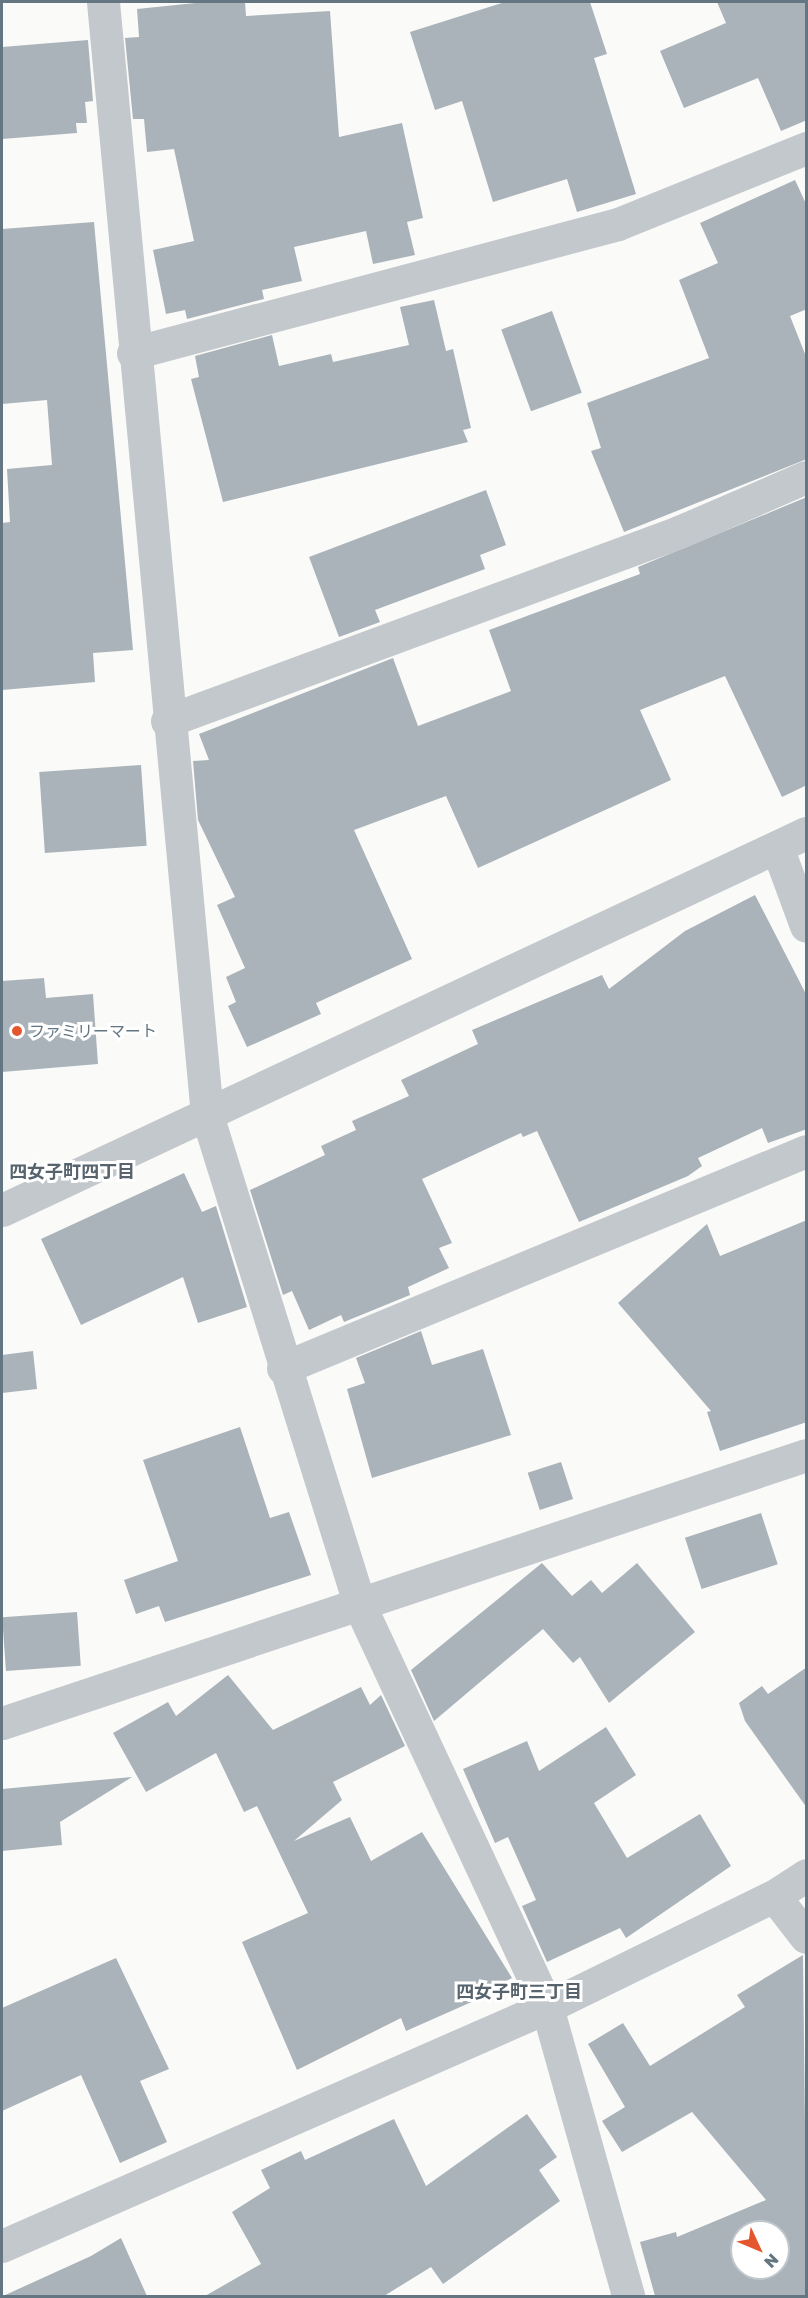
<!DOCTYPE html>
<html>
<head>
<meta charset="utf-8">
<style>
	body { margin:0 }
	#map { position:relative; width:808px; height:2298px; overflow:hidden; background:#fafaf8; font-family:"Golos Text","Noto Sans JP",sans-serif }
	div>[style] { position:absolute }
	.building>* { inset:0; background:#aab3b9; transform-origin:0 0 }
	.minor>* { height:33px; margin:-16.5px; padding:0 16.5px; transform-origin:16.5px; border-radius:16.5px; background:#c3c8cc }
	.tertiary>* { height:33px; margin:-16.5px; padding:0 16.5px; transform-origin:16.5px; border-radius:16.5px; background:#c3c8cc }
	.dots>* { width:16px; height:16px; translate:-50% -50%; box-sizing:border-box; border:3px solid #fff; border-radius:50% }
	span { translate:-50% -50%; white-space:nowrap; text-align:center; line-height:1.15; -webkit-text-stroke:6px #fff; paint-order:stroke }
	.poi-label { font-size:16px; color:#657683 }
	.left { translate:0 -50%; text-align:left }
	.neighbourhood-label { font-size:18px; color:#57646e; font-weight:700 }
	.frame { position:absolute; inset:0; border:3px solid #657683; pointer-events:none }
	.north { position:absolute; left:730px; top:2220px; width:60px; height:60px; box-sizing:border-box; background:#fff; border:2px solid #c1c8cd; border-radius:50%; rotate:134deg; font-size:16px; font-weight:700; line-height:24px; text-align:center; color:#657683 }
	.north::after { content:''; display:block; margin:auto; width:21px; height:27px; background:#e4572e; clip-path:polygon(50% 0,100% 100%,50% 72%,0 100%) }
</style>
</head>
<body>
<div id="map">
	<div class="building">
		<i style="clip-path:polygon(205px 2px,245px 2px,246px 16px,330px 11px,339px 137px,402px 123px,423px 218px,407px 222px,415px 255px,373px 264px,366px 231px,294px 247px,302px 281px,262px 290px,264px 299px,187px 319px,185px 310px,166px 314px,153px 250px,194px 241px,174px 149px,147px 152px,144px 119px,133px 119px,125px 38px,139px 37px,137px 9px)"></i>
		<i style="clip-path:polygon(505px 2px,590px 2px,607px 54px,594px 58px,636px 194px,577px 212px,567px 179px,493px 202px,462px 101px,435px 110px,410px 32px)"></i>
		<i style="clip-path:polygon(717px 2px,807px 2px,807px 120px,781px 131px,758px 78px,684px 108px,660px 51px,726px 23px)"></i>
		<i style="clip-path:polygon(88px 40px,93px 101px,85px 102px,87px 123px,76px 123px,77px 133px,2px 139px,2px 47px)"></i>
		<i style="clip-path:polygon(795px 180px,807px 206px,807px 309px,790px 316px,807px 359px,807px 459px,624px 532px,591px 451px,601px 448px,587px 403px,709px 358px,679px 280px,718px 263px,700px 223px)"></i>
		<i style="clip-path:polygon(94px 222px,133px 650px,93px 653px,95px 682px,2px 690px,2px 523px,10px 522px,7px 469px,52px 465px,47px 400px,2px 404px,2px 229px)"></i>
		<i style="clip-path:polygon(434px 300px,446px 351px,453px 349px,471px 428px,463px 430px,468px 442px,223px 502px,191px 379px,199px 377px,195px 356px,272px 335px,279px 366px,331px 354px,333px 362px,409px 345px,400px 307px)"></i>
		<i style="left:552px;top:311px;width:87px;height:54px;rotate:70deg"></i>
		<i style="clip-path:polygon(486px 490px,506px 545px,480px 555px,485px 569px,375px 610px,380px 622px,339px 637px,309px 557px)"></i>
		<i style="clip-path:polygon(807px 497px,807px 785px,782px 797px,725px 676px,640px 710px,671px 780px,478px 868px,446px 796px,354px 830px,412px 959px,316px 1003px,321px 1014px,247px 1047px,228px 1006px,236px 1002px,226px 977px,245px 968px,217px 905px,235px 897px,198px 820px,193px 761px,209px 760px,199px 734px,393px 658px,418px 726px,511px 691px,489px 630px,640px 574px,638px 567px)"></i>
		<i style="left:141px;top:765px;width:81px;height:102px;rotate:86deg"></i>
		<i style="clip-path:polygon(755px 895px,807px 996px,807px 1129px,768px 1143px,762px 1128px,698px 1158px,702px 1166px,688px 1176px,579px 1222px,537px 1131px,523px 1137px,521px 1133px,422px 1179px,452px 1243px,439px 1248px,449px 1268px,408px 1287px,410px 1295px,344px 1322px,341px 1315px,309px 1330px,292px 1291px,283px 1295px,250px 1190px,325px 1155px,321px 1146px,356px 1130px,352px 1121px,409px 1096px,401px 1080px,478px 1044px,472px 1030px,602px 975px,609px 989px,685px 931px)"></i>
		<i style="clip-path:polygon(44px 978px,46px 998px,93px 994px,98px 1064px,2px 1072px,2px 981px)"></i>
		<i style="clip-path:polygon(184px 1173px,202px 1212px,216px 1206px,247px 1307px,198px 1323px,183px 1277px,81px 1325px,41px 1239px)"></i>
		<i style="clip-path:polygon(807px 1220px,807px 1422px,720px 1451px,707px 1412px,711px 1411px,618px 1303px,707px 1224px,720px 1256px)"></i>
		<i style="clip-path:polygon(421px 1331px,432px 1365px,483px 1349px,511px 1435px,372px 1478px,347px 1389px,365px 1383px,356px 1358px)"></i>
		<i style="clip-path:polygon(33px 1351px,37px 1389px,2px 1393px,2px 1355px)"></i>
		<i style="clip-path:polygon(240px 1427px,270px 1518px,289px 1512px,311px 1575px,165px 1622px,159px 1606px,136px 1614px,124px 1580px,178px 1561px,143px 1460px)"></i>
		<i style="left:561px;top:1462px;width:39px;height:35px;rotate:72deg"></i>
		<i style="left:761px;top:1513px;width:54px;height:80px;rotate:72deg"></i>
		<i style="clip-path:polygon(542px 1563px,572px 1596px,591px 1580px,602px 1593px,637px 1563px,695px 1632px,609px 1703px,580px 1657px,573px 1663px,543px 1629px,434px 1721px,411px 1670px)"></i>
		<i style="left:77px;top:1612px;width:54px;height:75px;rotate:86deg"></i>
		<i style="clip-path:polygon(807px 1667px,807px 1808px,745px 1721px,739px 1703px,762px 1686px,768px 1694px)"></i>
		<i style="clip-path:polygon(228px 1675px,273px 1730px,361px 1687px,370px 1705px,381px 1695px,405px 1746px,333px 1782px,342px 1800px,294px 1841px,350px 1817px,371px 1861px,422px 1832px,512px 1978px,499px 1985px,501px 1989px,406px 2031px,401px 2018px,297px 2070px,242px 1942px,308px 1913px,257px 1806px,244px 1812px,216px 1753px,146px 1792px,113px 1733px,168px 1702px,176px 1716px)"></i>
		<i style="clip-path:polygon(606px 1727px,636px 1775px,594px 1803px,627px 1858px,700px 1814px,731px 1866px,626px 1938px,620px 1928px,547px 1962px,522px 1906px,536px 1900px,508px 1837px,495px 1843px,463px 1769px,527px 1741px,539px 1771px)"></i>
		<i style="clip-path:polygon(132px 1777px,60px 1822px,62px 1845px,2px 1851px,2px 1789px)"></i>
		<i style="clip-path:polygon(evenodd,803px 1955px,807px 2296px,655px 2296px,640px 2242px,676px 2232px,677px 2237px,766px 2200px,692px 2112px,622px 2152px,602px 2121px,625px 2107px,588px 2044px,623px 2023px,650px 2066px,745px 2007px,737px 1995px,803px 1955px,742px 2232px,778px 2232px,778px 2268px,742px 2268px,742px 2232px)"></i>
		<i style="clip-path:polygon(116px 1958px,169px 2069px,140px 2081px,167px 2142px,120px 2163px,81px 2075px,2px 2111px,2px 2008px)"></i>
		<i style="clip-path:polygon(527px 2114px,557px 2157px,539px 2170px,560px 2201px,443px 2284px,431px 2267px,384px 2296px,205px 2296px,261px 2264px,232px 2212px,270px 2188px,261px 2170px,301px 2151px,305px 2160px,394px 2119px,426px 2186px)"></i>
		<i style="clip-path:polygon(121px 2238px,147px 2296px,3px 2296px,91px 2256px)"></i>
	</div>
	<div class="minor">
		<i style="left:103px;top:2px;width:1118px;rotate:84.66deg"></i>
		<i style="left:207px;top:1115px;width:514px;rotate:72.69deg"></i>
		<i style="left:360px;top:1606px;width:442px;rotate:65deg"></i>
		<i style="left:547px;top:2007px;width:300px;rotate:74.3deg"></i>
		<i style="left:133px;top:353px;width:502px;rotate:-14.89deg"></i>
		<i style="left:618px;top:224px;width:203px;rotate:-22deg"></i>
		<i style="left:167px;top:721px;width:546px;rotate:-20.26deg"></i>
		<i style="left:679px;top:532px;width:138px;rotate:-23.4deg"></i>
		<i style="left:777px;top:847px;width:84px;rotate:69.8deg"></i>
		<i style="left:283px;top:1368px;width:566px;rotate:-22.53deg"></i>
		<i style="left:2px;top:1723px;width:847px;rotate:-18.43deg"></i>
		<i style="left:774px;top:1896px;width:52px;rotate:52deg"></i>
		<i style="left:2px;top:2246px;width:595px;rotate:-23.68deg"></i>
		<i style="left:547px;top:2007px;width:253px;rotate:-26.1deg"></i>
		<i style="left:774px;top:1896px;width:38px;rotate:-33deg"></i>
	</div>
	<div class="tertiary">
		<i style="left:2px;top:1210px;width:888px;rotate:-25.12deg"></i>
	</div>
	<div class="dots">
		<i style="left:17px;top:1031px;background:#e4572e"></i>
	</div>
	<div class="poi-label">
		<span class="left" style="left:29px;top:1031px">ファミリーマート</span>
	</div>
	<div class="neighbourhood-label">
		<span style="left:72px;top:1171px">四女子町四丁目</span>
		<span style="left:519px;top:1991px">四女子町三丁目</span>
	</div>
	<div class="frame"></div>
	<div class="north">N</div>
</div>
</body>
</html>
